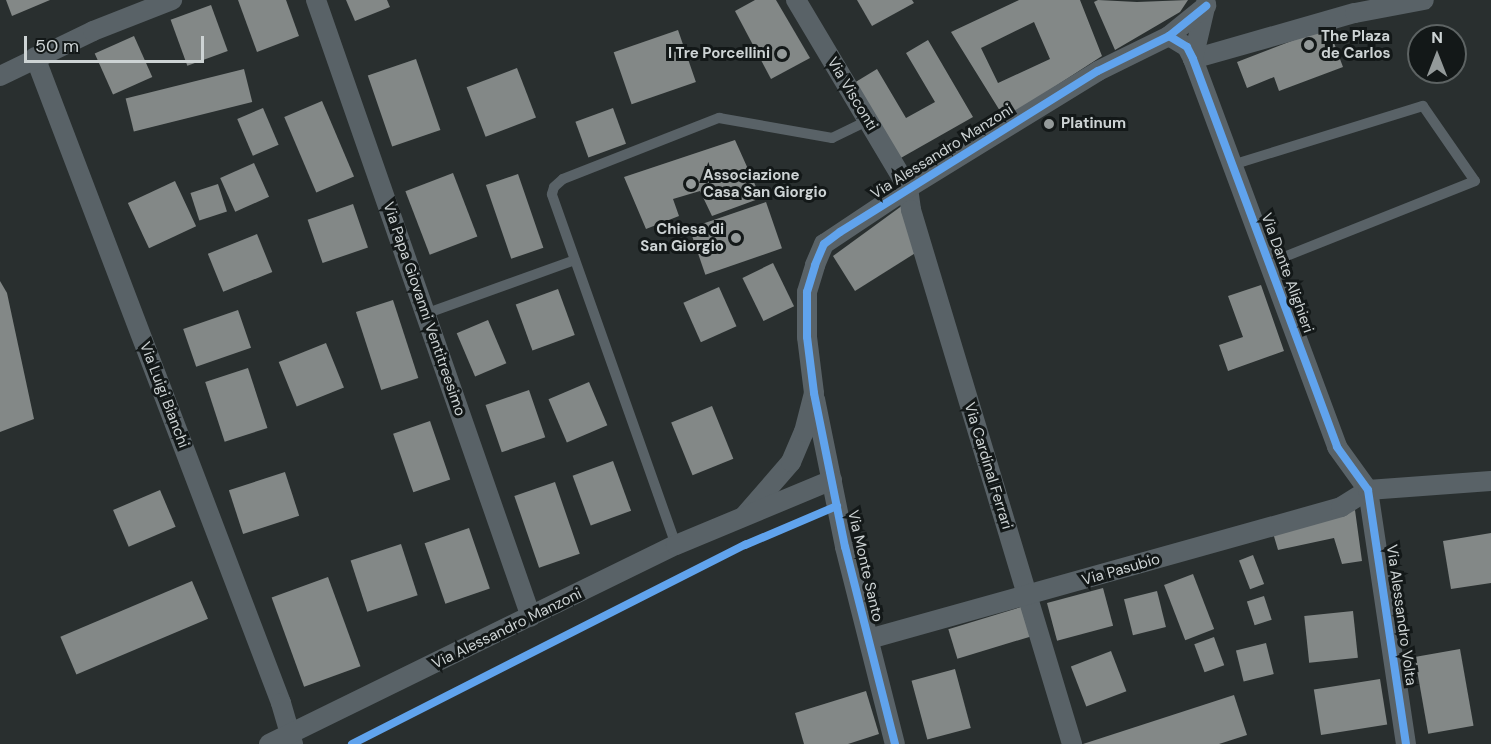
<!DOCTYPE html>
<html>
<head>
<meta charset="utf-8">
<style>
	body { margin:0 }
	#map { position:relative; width:1491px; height:744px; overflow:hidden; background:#292f2f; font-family:"DM Sans",sans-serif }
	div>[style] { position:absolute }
	.building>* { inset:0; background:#838887; transform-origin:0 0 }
	.service>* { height:10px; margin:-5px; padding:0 5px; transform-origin:5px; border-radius:5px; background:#596267 }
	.minor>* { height:20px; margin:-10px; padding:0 10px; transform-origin:10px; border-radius:10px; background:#596267 }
	.cycleway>* { height:8px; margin:-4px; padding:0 4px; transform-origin:4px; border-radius:4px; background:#60a3ed }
	.dots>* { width:16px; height:16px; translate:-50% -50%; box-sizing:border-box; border:3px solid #131818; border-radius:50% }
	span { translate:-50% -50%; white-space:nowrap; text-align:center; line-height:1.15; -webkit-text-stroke:6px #131818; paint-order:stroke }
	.poi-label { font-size:15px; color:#cdd3d4; font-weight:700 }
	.left { translate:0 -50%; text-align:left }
	.right { translate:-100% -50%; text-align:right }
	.street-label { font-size:15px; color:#cdd3d4 }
	.north { position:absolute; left:1407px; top:24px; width:60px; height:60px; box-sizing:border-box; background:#131818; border:2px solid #5d6363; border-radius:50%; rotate:0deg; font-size:16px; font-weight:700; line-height:24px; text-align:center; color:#cdd3d4 }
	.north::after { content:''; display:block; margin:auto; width:21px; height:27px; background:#949a9a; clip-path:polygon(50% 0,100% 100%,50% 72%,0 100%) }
	.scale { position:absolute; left:24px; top:36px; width:180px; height:27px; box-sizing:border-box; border:3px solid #cdd3d4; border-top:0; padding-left:8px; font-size:18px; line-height:21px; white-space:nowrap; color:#cdd3d4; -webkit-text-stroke:4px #131818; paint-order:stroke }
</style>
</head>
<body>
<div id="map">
	<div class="building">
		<i style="clip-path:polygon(6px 0,50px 0,12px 16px)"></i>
		<i style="clip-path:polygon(238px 0,286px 0,299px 36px,257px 52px)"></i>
		<i style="clip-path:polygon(346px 0,387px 0,390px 7px,355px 21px)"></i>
		<i style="clip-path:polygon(755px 0,776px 0,810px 58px,771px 79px,735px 11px)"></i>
		<i style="clip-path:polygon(857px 0,912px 0,914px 3px,872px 26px)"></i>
		<i style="clip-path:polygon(evenodd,1019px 0,1080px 0,1102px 56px,1005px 119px,951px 32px,1019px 0,1034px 22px,1050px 59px,998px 83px,981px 48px,1034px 22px)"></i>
		<i style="clip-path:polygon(1098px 0,1137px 2px,1188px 0,1180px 12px,1115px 50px,1094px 2px)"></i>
		<i style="left:211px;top:5px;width:49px;height:43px;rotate:70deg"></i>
		<i style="clip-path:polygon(1328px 27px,1343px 67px,1279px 91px,1274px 77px,1247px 88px,1237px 62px)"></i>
		<i style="left:678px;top:30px;width:55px;height:68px;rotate:71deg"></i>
		<i style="left:134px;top:36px;width:45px;height:43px;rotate:66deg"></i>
		<i style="clip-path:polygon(928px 40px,973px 117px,899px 159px,854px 83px,877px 69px,906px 118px,935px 102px,906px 53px)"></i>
		<i style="left:416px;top:59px;width:75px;height:51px;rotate:71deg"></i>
		<i style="left:517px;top:68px;width:53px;height:54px;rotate:69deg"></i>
		<i style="left:244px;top:69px;width:34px;height:122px;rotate:76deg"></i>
		<i style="left:322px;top:101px;width:82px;height:41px;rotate:67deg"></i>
		<i style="left:263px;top:108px;width:40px;height:28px;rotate:67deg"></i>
		<i style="left:613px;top:108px;width:38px;height:40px;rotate:70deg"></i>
		<i style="clip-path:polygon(735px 140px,761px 198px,712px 216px,700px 191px,673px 199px,679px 216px,646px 229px,624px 177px)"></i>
		<i style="left:254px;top:163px;width:37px;height:37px;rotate:66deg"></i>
		<i style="left:453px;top:173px;width:68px;height:51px;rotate:69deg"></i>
		<i style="left:518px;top:174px;width:78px;height:34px;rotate:71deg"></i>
		<i style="left:175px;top:181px;width:50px;height:52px;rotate:65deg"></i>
		<i style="left:218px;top:184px;width:29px;height:29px;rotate:72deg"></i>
		<i style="left:766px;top:202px;width:49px;height:81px;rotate:71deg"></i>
		<i style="left:353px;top:204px;width:46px;height:48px;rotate:71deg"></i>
		<i style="clip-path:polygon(903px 205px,917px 252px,855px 291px,833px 256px)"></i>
		<i style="left:257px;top:234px;width:41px;height:53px;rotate:68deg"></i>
		<i style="left:773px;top:263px;width:48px;height:34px;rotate:64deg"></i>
		<i style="clip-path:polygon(0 281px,7px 293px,34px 419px,0 432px)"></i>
		<i style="clip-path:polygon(1261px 285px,1284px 351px,1228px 371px,1219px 345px,1243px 337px,1228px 296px)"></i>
		<i style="left:719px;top:287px;width:43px;height:39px;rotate:66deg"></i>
		<i style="left:558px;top:289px;width:49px;height:45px;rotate:70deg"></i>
		<i style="left:393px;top:300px;width:82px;height:39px;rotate:72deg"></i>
		<i style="left:238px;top:310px;width:40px;height:58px;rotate:71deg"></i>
		<i style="left:488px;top:320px;width:47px;height:34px;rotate:67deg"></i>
		<i style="left:326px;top:343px;width:48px;height:51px;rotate:68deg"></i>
		<i style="left:248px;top:368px;width:63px;height:45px;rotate:72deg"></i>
		<i style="left:589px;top:382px;width:47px;height:44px;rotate:67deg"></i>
		<i style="left:529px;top:390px;width:50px;height:46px;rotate:71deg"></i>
		<i style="left:712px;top:406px;width:57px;height:44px;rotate:68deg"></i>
		<i style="left:430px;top:421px;width:62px;height:39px;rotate:71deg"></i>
		<i style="left:613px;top:461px;width:53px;height:43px;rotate:70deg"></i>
		<i style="left:285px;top:472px;width:46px;height:59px;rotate:72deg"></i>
		<i style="left:555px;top:482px;width:76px;height:43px;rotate:71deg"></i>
		<i style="left:160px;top:490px;width:40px;height:51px;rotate:67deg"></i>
		<i style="clip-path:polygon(1355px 510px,1362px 561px,1342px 564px,1334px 538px,1278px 550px,1273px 533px)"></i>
		<i style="left:469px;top:528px;width:64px;height:47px;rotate:71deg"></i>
		<i style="clip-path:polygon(1491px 533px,1491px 583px,1451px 589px,1443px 541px)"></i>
		<i style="left:401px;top:544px;width:54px;height:53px;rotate:72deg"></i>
		<i style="left:1253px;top:555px;width:31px;height:15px;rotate:69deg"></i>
		<i style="left:1193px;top:574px;width:59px;height:31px;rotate:69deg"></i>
		<i style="left:328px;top:577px;width:95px;height:60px;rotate:70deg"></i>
		<i style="left:192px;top:581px;width:41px;height:143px;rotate:67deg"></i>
		<i style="left:1103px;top:588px;width:39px;height:58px;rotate:75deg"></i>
		<i style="left:1157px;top:591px;width:37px;height:34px;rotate:76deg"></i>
		<i style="left:1264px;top:596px;width:25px;height:18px;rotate:72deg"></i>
		<i style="left:1021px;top:607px;width:31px;height:76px;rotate:73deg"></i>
		<i style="left:1353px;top:611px;width:47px;height:49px;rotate:84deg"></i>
		<i style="left:1214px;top:637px;width:30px;height:21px;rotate:70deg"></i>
		<i style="left:1266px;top:643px;width:32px;height:31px;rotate:76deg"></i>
		<i style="left:1460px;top:649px;width:78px;height:46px;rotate:80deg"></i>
		<i style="left:1111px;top:651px;width:43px;height:43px;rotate:69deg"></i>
		<i style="left:955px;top:669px;width:61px;height:45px;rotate:75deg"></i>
		<i style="left:1380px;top:679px;width:46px;height:67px;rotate:81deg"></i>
		<i style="clip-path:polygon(866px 691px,879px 734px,848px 744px,804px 744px,795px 713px)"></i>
		<i style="clip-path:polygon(1234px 695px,1247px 735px,1219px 744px,1083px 744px)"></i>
	</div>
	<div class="service">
		<i style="left:1232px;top:165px;width:200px;rotate:-17.2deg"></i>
		<i style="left:1423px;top:106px;width:91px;rotate:55.3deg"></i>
		<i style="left:1475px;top:181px;width:222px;rotate:158.3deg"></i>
		<i style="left:425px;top:314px;width:159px;rotate:-19.8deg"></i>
		<i style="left:676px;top:545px;width:372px;rotate:-109.5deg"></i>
		<i style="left:552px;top:194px;width:7px;rotate:-74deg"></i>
		<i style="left:554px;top:187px;width:12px;rotate:-42deg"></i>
		<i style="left:563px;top:179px;width:168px;rotate:-21.4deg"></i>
		<i style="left:719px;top:118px;width:115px;rotate:10deg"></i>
		<i style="left:832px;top:138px;width:39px;rotate:-26deg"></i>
	</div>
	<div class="minor">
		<i style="left:316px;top:0;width:653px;rotate:70.79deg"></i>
		<i style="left:796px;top:0;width:219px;rotate:59.2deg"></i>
		<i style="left:908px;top:188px;width:22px;rotate:82deg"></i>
		<i style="left:911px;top:210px;width:558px;rotate:73.22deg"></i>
		<i style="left:1169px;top:36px;width:21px;rotate:31deg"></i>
		<i style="left:1187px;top:47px;width:13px;rotate:63deg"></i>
		<i style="left:1193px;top:59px;width:414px;rotate:69.6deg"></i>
		<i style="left:1337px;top:447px;width:53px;rotate:54.2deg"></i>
		<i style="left:1368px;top:490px;width:257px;rotate:81.5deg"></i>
		<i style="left:35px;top:57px;width:691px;rotate:69.15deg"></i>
		<i style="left:281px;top:703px;width:43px;rotate:73.7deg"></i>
		<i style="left:1193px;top:59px;width:168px;rotate:-15.9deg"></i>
		<i style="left:1355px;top:13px;width:70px;rotate:-10.7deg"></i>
		<i style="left:1193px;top:59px;width:57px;rotate:-76.9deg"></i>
		<i style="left:0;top:76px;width:103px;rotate:-25.8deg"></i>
		<i style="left:93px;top:31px;width:85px;rotate:-21.4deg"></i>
		<i style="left:815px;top:399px;width:151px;rotate:78.5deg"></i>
		<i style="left:845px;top:547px;width:203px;rotate:75.8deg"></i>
		<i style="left:745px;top:515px;width:70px;rotate:-49deg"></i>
		<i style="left:791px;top:462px;width:33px;rotate:-67deg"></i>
		<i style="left:804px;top:432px;width:40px;rotate:-75.6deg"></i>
		<i style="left:814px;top:393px;width:56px;rotate:-97.1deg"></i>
		<i style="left:807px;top:337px;width:45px;rotate:-90deg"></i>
		<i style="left:807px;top:292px;width:28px;rotate:-73deg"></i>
		<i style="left:815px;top:265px;width:23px;rotate:-67deg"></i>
		<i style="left:824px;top:244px;width:101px;rotate:-33.7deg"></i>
		<i style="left:908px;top:188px;width:223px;rotate:-31.6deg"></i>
		<i style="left:1098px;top:71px;width:79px;rotate:-26.2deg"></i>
		<i style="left:1169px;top:36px;width:48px;rotate:-39deg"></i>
		<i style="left:869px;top:639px;width:490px;rotate:-15.6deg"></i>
		<i style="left:1341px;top:507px;width:32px;rotate:-32deg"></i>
		<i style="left:1368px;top:490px;width:123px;rotate:-4.2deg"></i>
		<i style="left:269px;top:744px;width:453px;rotate:-26.1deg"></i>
		<i style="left:676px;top:545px;width:169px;rotate:-22.6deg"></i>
	</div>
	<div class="cycleway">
		<i style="left:1169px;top:36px;width:21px;rotate:31deg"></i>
		<i style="left:1187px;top:47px;width:13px;rotate:63deg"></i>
		<i style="left:1193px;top:59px;width:414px;rotate:69.6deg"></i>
		<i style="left:1337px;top:447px;width:53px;rotate:54.2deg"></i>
		<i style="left:1368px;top:490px;width:257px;rotate:81.5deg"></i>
		<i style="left:352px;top:744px;width:441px;rotate:-26.9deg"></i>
		<i style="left:745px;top:545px;width:100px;rotate:-23deg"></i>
		<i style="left:895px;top:744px;width:203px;rotate:-104.2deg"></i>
		<i style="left:845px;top:547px;width:157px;rotate:-101.4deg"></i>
		<i style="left:814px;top:393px;width:56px;rotate:-97.1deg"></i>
		<i style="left:807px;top:337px;width:45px;rotate:-90deg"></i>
		<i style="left:807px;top:292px;width:28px;rotate:-73deg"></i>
		<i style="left:815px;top:265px;width:23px;rotate:-67deg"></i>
		<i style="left:824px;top:244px;width:20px;rotate:-37deg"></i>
		<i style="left:840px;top:232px;width:304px;rotate:-32deg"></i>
		<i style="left:1098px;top:71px;width:79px;rotate:-26.2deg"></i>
		<i style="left:1169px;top:36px;width:48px;rotate:-39deg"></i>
	</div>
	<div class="dots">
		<i style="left:1309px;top:45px;background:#949a9a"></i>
		<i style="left:782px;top:54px;background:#949a9a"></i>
		<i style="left:1049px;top:124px;background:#949a9a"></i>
		<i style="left:691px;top:184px;background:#949a9a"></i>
		<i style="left:736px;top:238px;background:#949a9a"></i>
	</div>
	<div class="poi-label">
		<span class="left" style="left:1321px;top:45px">The Plaza<br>de Carlos</span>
		<span class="right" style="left:770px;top:54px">I Tre Porcellini</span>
		<span class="left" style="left:1061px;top:124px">Platinum</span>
		<span class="left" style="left:703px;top:184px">Associazione<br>Casa San Giorgio</span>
		<span class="right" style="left:724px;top:238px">Chiesa di<br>San Giorgio</span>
	</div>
	<div class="street-label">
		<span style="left:852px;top:94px;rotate:59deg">Via Visconti</span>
		<span style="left:942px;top:152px;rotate:-32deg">Via Alessandro Manzoni</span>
		<span style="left:1287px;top:273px;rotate:70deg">Via Dante Alighieri</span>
		<span style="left:424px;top:309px;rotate:71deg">Via Papa Giovanni Ventitreesimo</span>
		<span style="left:164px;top:395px;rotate:69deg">Via Luigi Bianchi</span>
		<span style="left:988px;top:466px;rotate:73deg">Via Cardinal Ferrari</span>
		<span style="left:865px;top:566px;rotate:77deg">Via Monte Santo</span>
		<span style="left:1121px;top:570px;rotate:-16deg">Via Pasubio</span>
		<span style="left:1401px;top:615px;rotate:82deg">Via Alessandro Volta</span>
		<span style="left:507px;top:629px;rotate:-26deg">Via Alessandro Manzoni</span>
	</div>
	<div class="north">N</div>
	<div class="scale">50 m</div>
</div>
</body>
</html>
